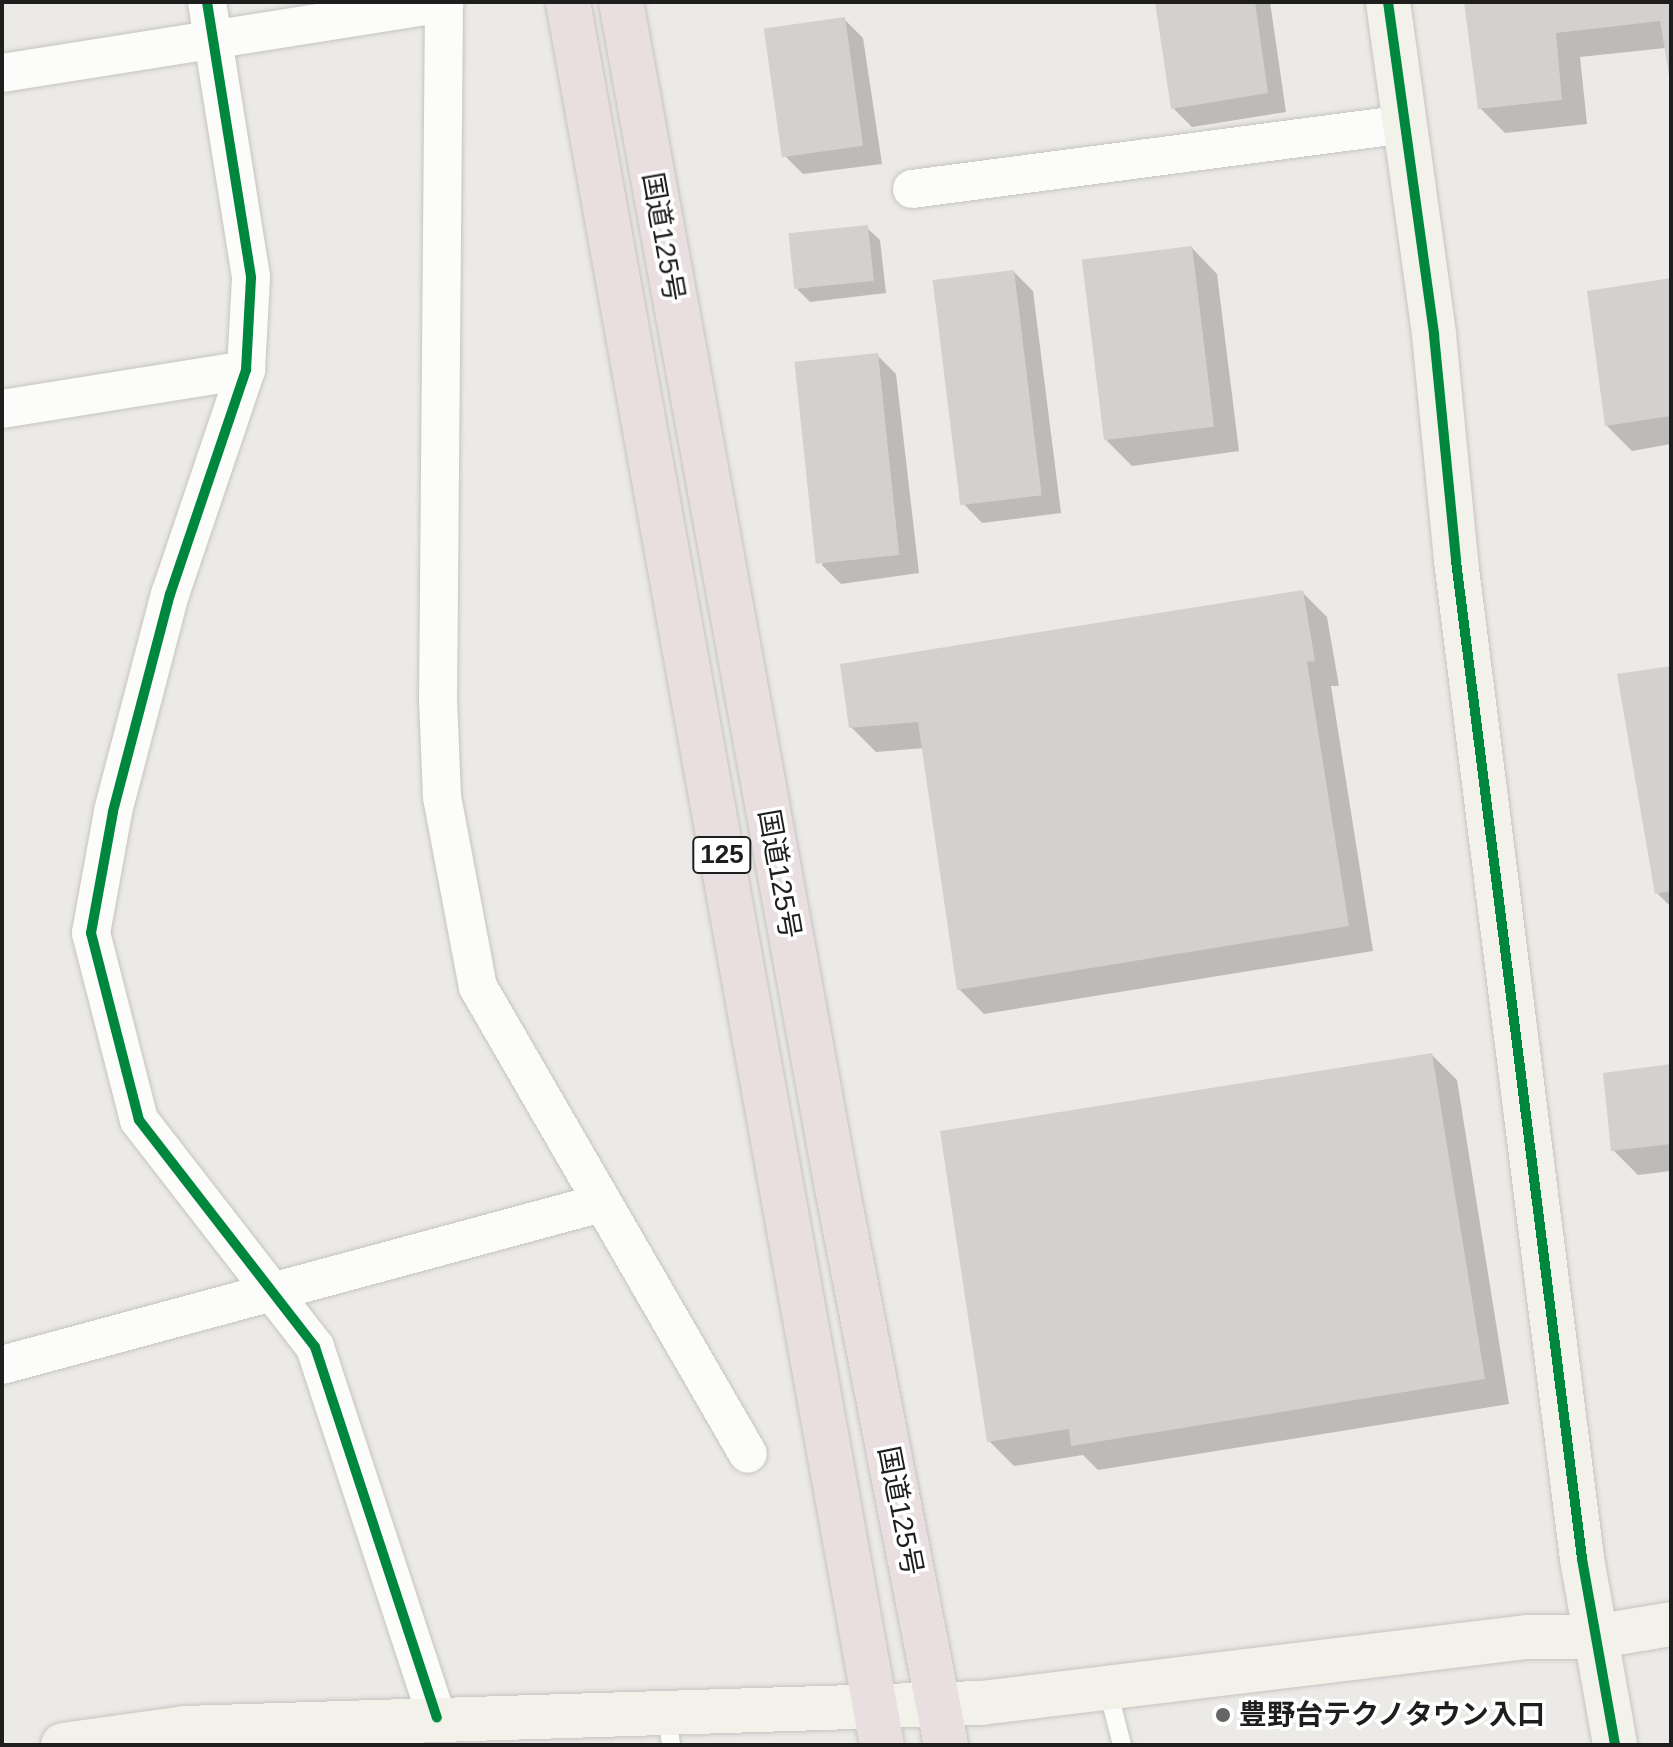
<!DOCTYPE html>
<html>
<head>
<meta charset="utf-8">
<style>
	body { margin:0 }
	#map { position:relative; width:1673px; height:1747px; overflow:hidden; background:#eceae6; font-family:Arial,"Noto Sans JP",sans-serif }
	div>[style] { position:absolute }
	.shadow>* { inset:0; background:#0003 }
	.building>* { inset:0; background:#d3d0cd; transform-origin:0 0 }
	.roads { filter:drop-shadow(0 0 2px #c5c4c2) drop-shadow(0 0 2px #c5c4c2) }
	.lane>* { height:18px; margin:-9px; padding:0 9px; transform-origin:9px; border-radius:9px; background:#fcfcfb }
	.street>* { height:38px; margin:-19px; padding:0 19px; transform-origin:19px; border-radius:19px; background:#fcfcfb }
	.secondary>* { height:44px; margin:-22px; padding:0 22px; transform-origin:22px; border-radius:22px; background:#f2f2ea }
	.highway>* { height:44px; margin:-22px; padding:0 22px; transform-origin:22px; border-radius:22px; background:#e9dfe0 }
	.cycleway>* { height:10px; margin:-5px; padding:0 5px; transform-origin:5px; border-radius:5px; background:#00873e }
	.dots>* { width:22px; height:22px; translate:-50% -50%; box-sizing:border-box; border:4px solid #fff; border-radius:50% }
	span { translate:-50% -50%; white-space:nowrap; text-align:center; line-height:1.15; -webkit-text-stroke:7px #fff; paint-order:stroke }
	.shield-label span { padding:2px 6px; background:#fff; border:2px solid; border-radius:6px; -webkit-text-stroke-width:0 }
	.shield-label { font-size:26px; color:#1e1e1e; font-weight:700 }
	.street-label { font-size:28px; color:#1e1e1e }
	.poi-label { font-size:28px; color:#1e1e1e; font-weight:700 }
	.left { translate:0 -50%; text-align:left }
	.frame { position:absolute; inset:0; border:4px solid #1e1e1e; pointer-events:none }
</style>
</head>
<body>
<div id="map">
	<div class="shadow">
		<i style="clip-path:polygon(1157px 2px,1270px 2px,1286px 112px,1192px 127px,1173px 108px)"></i>
		<i style="clip-path:polygon(1466px 2px,1671px 2px,1671px 88px,1665px 48px,1580px 57px,1587px 124px,1505px 133px,1480px 108px)"></i>
		<i style="clip-path:polygon(844px 19px,863px 38px,882px 164px,803px 174px,784px 155px)"></i>
		<i style="clip-path:polygon(867px 228px,880px 240px,886px 293px,810px 302px,797px 289px)"></i>
		<i style="clip-path:polygon(1192px 248px,1217px 274px,1239px 451px,1132px 466px,1107px 441px)"></i>
		<i style="clip-path:polygon(1014px 272px,1033px 291px,1061px 513px,982px 523px,963px 503px)"></i>
		<i style="clip-path:polygon(1671px 280px,1671px 444px,1632px 451px,1607px 426px)"></i>
		<i style="clip-path:polygon(877px 355px,896px 374px,919px 573px,841px 584px,822px 565px)"></i>
		<i style="clip-path:polygon(1302px 592px,1327px 617px,1339px 686px,1331px 686px,1373px 951px,984px 1014px,959px 989px,924px 748px,876px 752px,851px 727px)"></i>
		<i style="clip-path:polygon(1671px 668px,1671px 907px,1657px 893px)"></i>
		<i style="clip-path:polygon(1432px 1055px,1457px 1080px,1509px 1404px,1098px 1470px,1083px 1455px,1014px 1466px,989px 1441px)"></i>
		<i style="clip-path:polygon(1671px 1066px,1671px 1171px,1638px 1175px,1613px 1150px)"></i>
	</div>
	<div class="building">
		<i style="clip-path:polygon(1155px 2px,1255px 2px,1268px 93px,1171px 109px)"></i>
		<i style="clip-path:polygon(1464px 2px,1671px 2px,1671px 87px,1660px 21px,1556px 33px,1562px 100px,1478px 109px)"></i>
		<i style="left:845px;top:17px;width:130px;height:82px;rotate:82deg"></i>
		<i style="left:868px;top:225px;width:56px;height:80px;rotate:84deg"></i>
		<i style="left:1192px;top:246px;width:182px;height:111px;rotate:83deg"></i>
		<i style="left:1014px;top:270px;width:227px;height:82px;rotate:83deg"></i>
		<i style="clip-path:polygon(1671px 278px,1671px 416px,1605px 426px,1587px 291px)"></i>
		<i style="left:878px;top:353px;width:203px;height:84px;rotate:84deg"></i>
		<i style="clip-path:polygon(1303px 590px,1315px 661px,1307px 662px,1349px 926px,957px 990px,918px 722px,849px 728px,840px 664px)"></i>
		<i style="clip-path:polygon(1671px 666px,1671px 891px,1655px 894px,1617px 674px)"></i>
		<i style="clip-path:polygon(1432px 1053px,1485px 1379px,1071px 1446px,1069px 1429px,987px 1442px,940px 1131px)"></i>
		<i style="clip-path:polygon(1671px 1064px,1671px 1144px,1611px 1151px,1603px 1073px)"></i>
	</div>
	<div class="roads">
		<div class="lane">
			<i style="left:1108px;top:1690px;width:57px;rotate:75.7deg"></i>
			<i style="left:666px;top:1712px;width:33px;rotate:81deg"></i>
		</div>
		<div class="street">
			<i style="left:207px;top:2px;width:279px;rotate:80.9deg"></i>
			<i style="left:251px;top:278px;width:92px;rotate:93.1deg"></i>
			<i style="left:246px;top:370px;width:237px;rotate:108.7deg"></i>
			<i style="left:170px;top:594px;width:225px;rotate:104.7deg"></i>
			<i style="left:113px;top:812px;width:123px;rotate:100.3deg"></i>
			<i style="left:91px;top:933px;width:193px;rotate:75.6deg"></i>
			<i style="left:139px;top:1120px;width:287px;rotate:52.2deg"></i>
			<i style="left:315px;top:1347px;width:390px;rotate:71.8deg"></i>
			<i style="left:444px;top:2px;width:696px;rotate:90.49deg"></i>
			<i style="left:438px;top:698px;width:99px;rotate:87.7deg"></i>
			<i style="left:442px;top:797px;width:193px;rotate:79.3deg"></i>
			<i style="left:478px;top:987px;width:539px;rotate:59.97deg"></i>
			<i style="left:2px;top:73px;width:448px;rotate:-9deg"></i>
			<i style="left:912px;top:189px;width:497px;rotate:-7.5deg"></i>
			<i style="left:2px;top:409px;width:247px;rotate:-9.1deg"></i>
			<i style="left:2px;top:1365px;width:621px;rotate:-15.13deg"></i>
		</div>
		<div class="secondary">
			<i style="left:1388px;top:2px;width:336px;rotate:82.1deg"></i>
			<i style="left:1434px;top:335px;width:227px;rotate:84.4deg"></i>
			<i style="left:1456px;top:561px;width:1006px;rotate:82.8deg"></i>
			<i style="left:1582px;top:1559px;width:189px;rotate:79.9deg"></i>
			<i style="left:63px;top:1745px;width:123px;rotate:-7.9deg"></i>
			<i style="left:185px;top:1728px;width:796px;rotate:-1.8deg"></i>
			<i style="left:981px;top:1703px;width:550px;rotate:-6.89deg"></i>
			<i style="left:1527px;top:1637px;width:67px"></i>
			<i style="left:1594px;top:1637px;width:78px;rotate:-9.6deg"></i>
		</div>
		<div class="highway">
			<i style="left:568px;top:2px;width:1771px;rotate:79.79deg"></i>
			<i style="left:621px;top:2px;width:1206px;rotate:79.68deg"></i>
			<i style="left:837px;top:1188px;width:568px;rotate:78.93deg"></i>
		</div>
	</div>
	<div class="cycleway">
		<i style="left:207px;top:2px;width:279px;rotate:80.9deg"></i>
		<i style="left:251px;top:278px;width:92px;rotate:93.1deg"></i>
		<i style="left:246px;top:370px;width:237px;rotate:108.7deg"></i>
		<i style="left:170px;top:594px;width:225px;rotate:104.7deg"></i>
		<i style="left:113px;top:812px;width:123px;rotate:100.3deg"></i>
		<i style="left:91px;top:933px;width:193px;rotate:75.6deg"></i>
		<i style="left:139px;top:1120px;width:287px;rotate:52.2deg"></i>
		<i style="left:315px;top:1347px;width:390px;rotate:71.8deg"></i>
		<i style="left:1388px;top:2px;width:336px;rotate:82.1deg"></i>
		<i style="left:1434px;top:335px;width:227px;rotate:84.4deg"></i>
		<i style="left:1456px;top:561px;width:1006px;rotate:82.8deg"></i>
		<i style="left:1582px;top:1559px;width:189px;rotate:79.9deg"></i>
	</div>
	<div class="dots">
		<i style="left:1223px;top:1715px;background:#666564"></i>
	</div>
	<div class="shield-label">
		<span style="left:722px;top:855px">125</span>
	</div>
	<div class="street-label">
		<span style="left:663px;top:237px;rotate:80deg">国道125号</span>
		<span style="left:779px;top:874px;rotate:80deg">国道125号</span>
		<span style="left:900px;top:1511px;rotate:79deg">国道125号</span>
	</div>
	<div class="poi-label">
		<span class="left" style="left:1239px;top:1715px">豊野台テクノタウン入口</span>
	</div>
	<div class="frame"></div>
</div>
</body>
</html>
